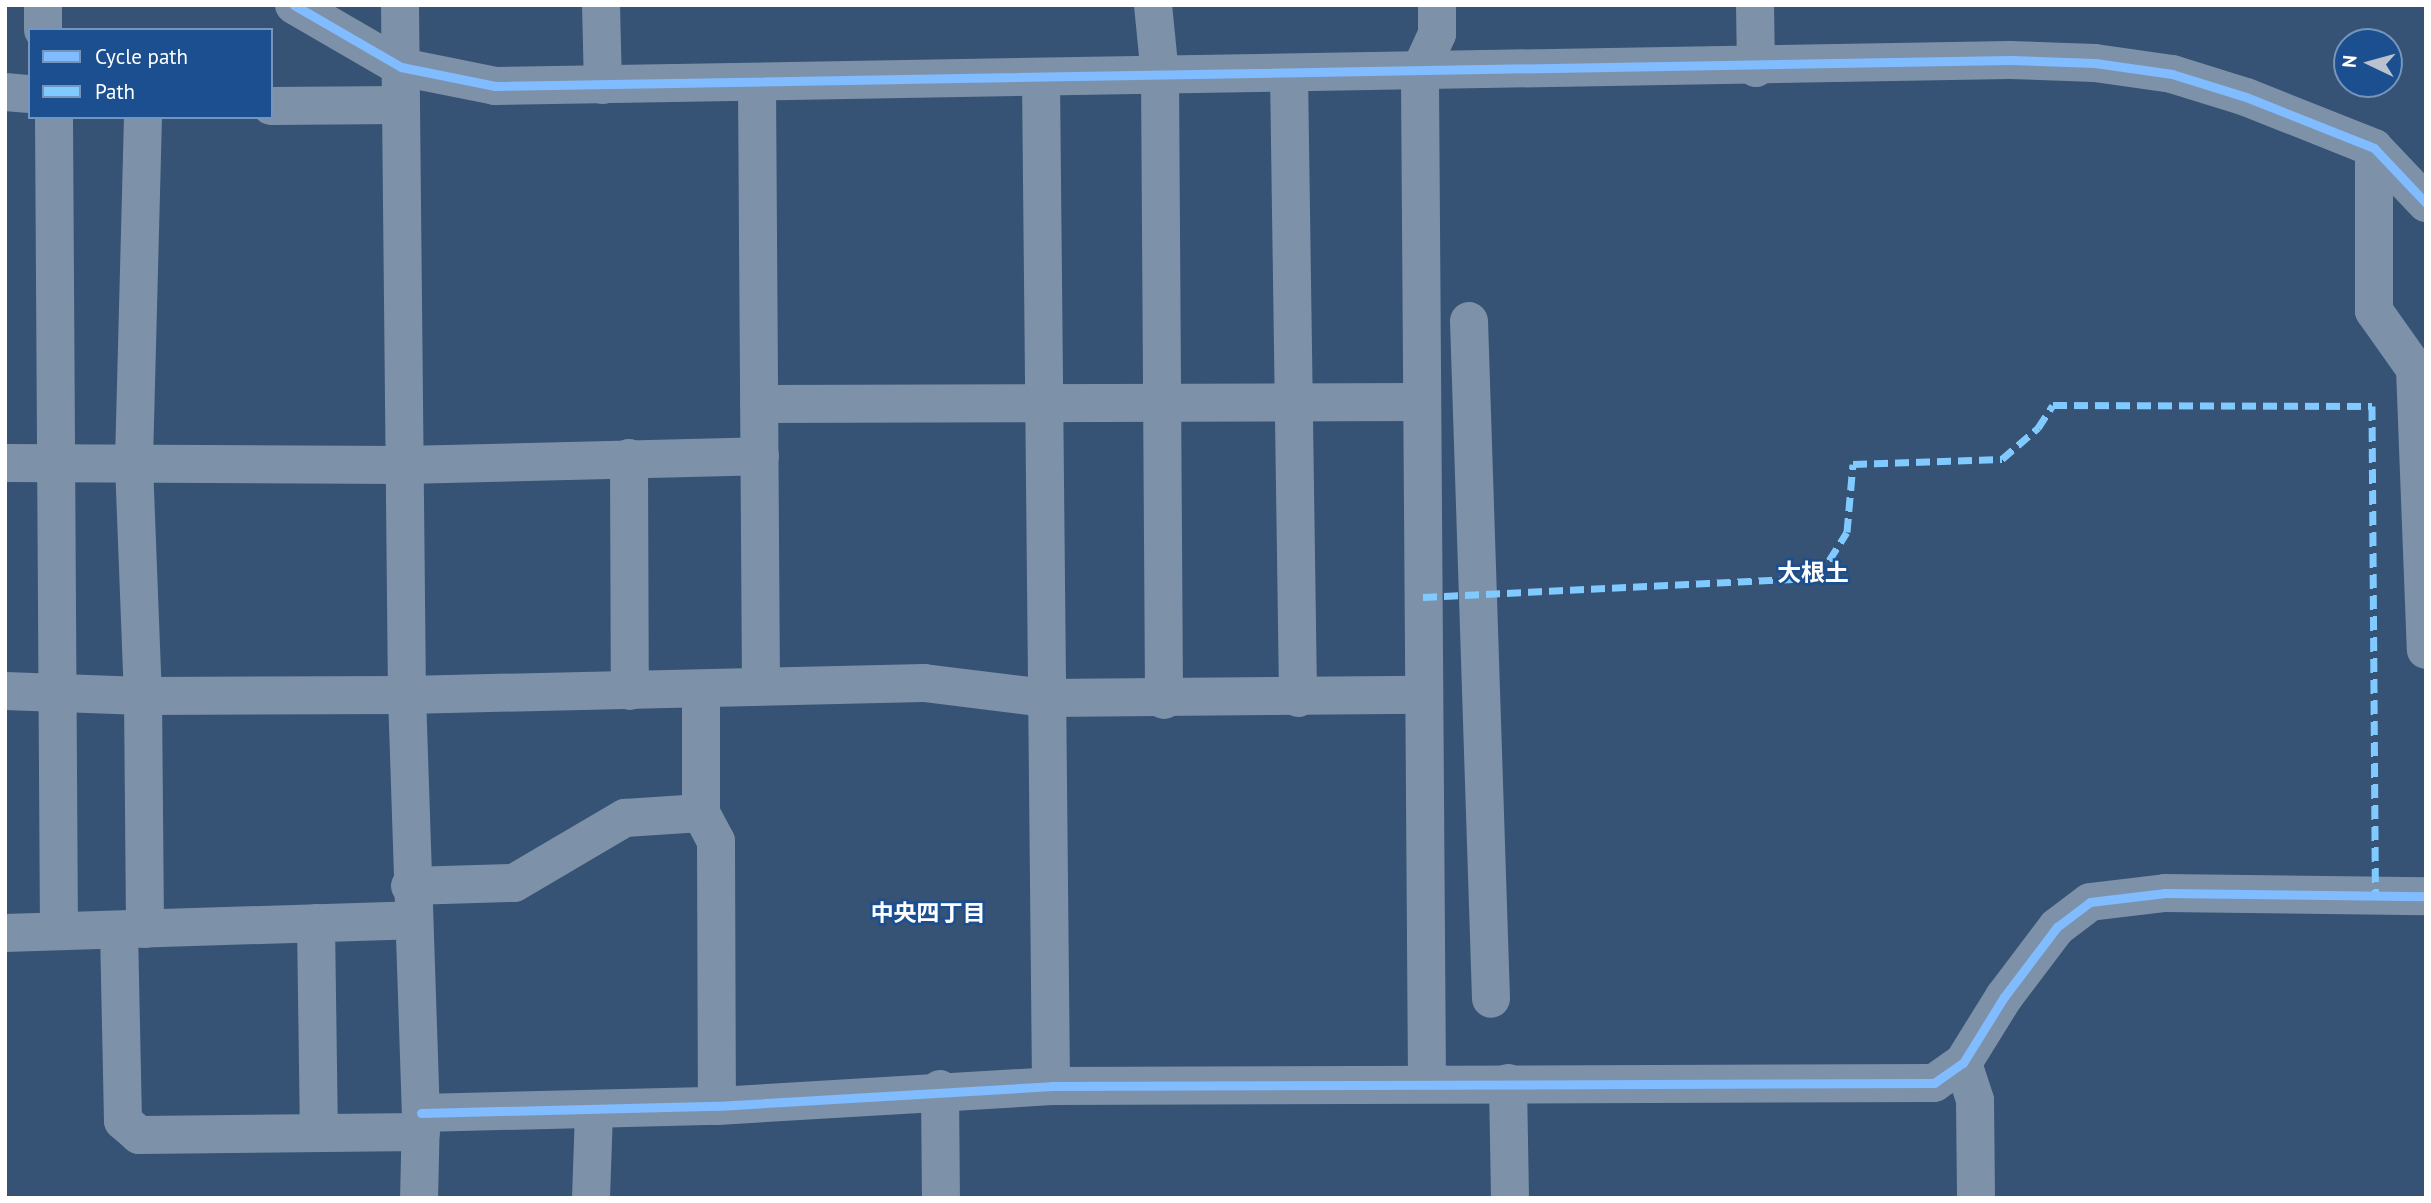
<!DOCTYPE html>
<html>
<head>
<meta charset="utf-8">
<style>
	body { margin:0 }
	#map { position:relative; width:2431px; height:1203px; overflow:hidden; background:#365274; font-family:"PT Sans","Noto Sans JP",sans-serif }
	div>[style] { position:absolute }
	.minor>* { height:38px; margin:-19px; padding:0 19px; transform-origin:19px; border-radius:19px; background:#7d92a8 }
	.quiet>* { height:7px; margin-top:-3.5px; transform-origin:0; background:repeating-linear-gradient(90deg,#80caff 0 14px,transparent 0 21px) }
	.cycleway>* { height:9px; margin:-4.5px; padding:0 4.5px; transform-origin:4.5px; border-radius:4.5px; background:#80bcff }
	span { translate:-50% -50%; white-space:nowrap; text-align:center; line-height:1.15; -webkit-text-stroke:5px #1b4f8f; paint-order:stroke }
	.neighbourhood-label { font-size:23px; color:#fff; font-weight:700 }
	.quarter-label { font-size:24px; color:#fff; font-weight:700 }
	.frame { position:absolute; inset:0; border:7px solid #fff; pointer-events:none }
	.legend { position:absolute; left:28px; top:28px; width:245px; height:91px; box-sizing:border-box; background:#1b4f8f; border:2px solid #7695bc; margin:0; padding:9px 12px; list-style:none; font-size:21px; color:#fff }
	.legend li { display:flex; align-items:center; gap:14px; height:35px }
	.legend b { width:35px; border:2px solid #7695bc }
	.north { position:absolute; left:2333px; top:28px; width:70px; height:70px; box-sizing:border-box; background:#1b4f8f; border:2px solid #7695bc; border-radius:50%; rotate:275deg; font-size:19px; font-weight:700; line-height:28px; text-align:center; color:#fff }
	.north::after { content:''; display:block; margin:auto; width:24px; height:32px; background:#b9c2ce; clip-path:polygon(50% 0,100% 100%,50% 72%,0 100%) }
</style>
</head>
<body>
<div id="map">
	<div class="minor">
		<i style="left:43px;top:5px;width:25px;rotate:90deg"></i>
		<i style="left:294px;top:5px;width:124px;rotate:30.1deg"></i>
		<i style="left:401px;top:67px;width:96px;rotate:11.4deg"></i>
		<i style="left:495px;top:86px;width:1515px;rotate:-0.98deg"></i>
		<i style="left:2010px;top:60px;width:85px;rotate:2deg"></i>
		<i style="left:2095px;top:63px;width:78px;rotate:8.1deg"></i>
		<i style="left:2172px;top:74px;width:77px;rotate:17.3deg"></i>
		<i style="left:2246px;top:97px;width:138px;rotate:21.7deg"></i>
		<i style="left:2374px;top:148px;width:76px;rotate:46.6deg"></i>
		<i style="left:400px;top:5px;width:690px;rotate:89.42deg"></i>
		<i style="left:407px;top:695px;width:418px;rotate:88.1deg"></i>
		<i style="left:421px;top:1113px;width:85px;rotate:91.3deg"></i>
		<i style="left:601px;top:5px;width:80px;rotate:88.6deg"></i>
		<i style="left:1153px;top:5px;width:70px;rotate:84.3deg"></i>
		<i style="left:1160px;top:75px;width:625px;rotate:89.63deg"></i>
		<i style="left:1755px;top:5px;width:63px;rotate:89.1deg"></i>
		<i style="left:1289px;top:73px;width:625px;rotate:89.17deg"></i>
		<i style="left:1041px;top:79px;width:1007px;rotate:89.43deg"></i>
		<i style="left:757px;top:84px;width:602px;rotate:89.62deg"></i>
		<i style="left:5px;top:92px;width:25px;rotate:5deg"></i>
		<i style="left:271px;top:106px;width:130px;rotate:-0.4deg"></i>
		<i style="left:54px;top:117px;width:814px;rotate:89.65deg"></i>
		<i style="left:143px;top:117px;width:347px;rotate:91.5deg"></i>
		<i style="left:134px;top:464px;width:232px;rotate:87.8deg"></i>
		<i style="left:143px;top:696px;width:233px;rotate:89.5deg"></i>
		<i style="left:2374px;top:148px;width:163px;rotate:90deg"></i>
		<i style="left:2374px;top:311px;width:71px;rotate:54.7deg"></i>
		<i style="left:2415px;top:369px;width:281px;rotate:87.8deg"></i>
		<i style="left:1469px;top:321px;width:678px;rotate:88.14deg"></i>
		<i style="left:759px;top:404px;width:663px;rotate:-0.17deg"></i>
		<i style="left:629px;top:458px;width:233px;rotate:89.8deg"></i>
		<i style="left:5px;top:463px;width:399px;rotate:0.3deg"></i>
		<i style="left:404px;top:465px;width:356px;rotate:-1.4deg"></i>
		<i style="left:5px;top:691px;width:138px;rotate:2.1deg"></i>
		<i style="left:143px;top:696px;width:264px;rotate:-0.2deg"></i>
		<i style="left:407px;top:695px;width:517px;rotate:-1.33deg"></i>
		<i style="left:924px;top:683px;width:124px;rotate:7deg"></i>
		<i style="left:1047px;top:698px;width:377px;rotate:-0.5deg"></i>
		<i style="left:701px;top:813px;width:32px;rotate:62deg"></i>
		<i style="left:716px;top:841px;width:265px;rotate:89.8deg"></i>
		<i style="left:410px;top:886px;width:104px;rotate:-1.7deg"></i>
		<i style="left:514px;top:883px;width:129px;rotate:-30.4deg"></i>
		<i style="left:625px;top:818px;width:76px;rotate:-3.8deg"></i>
		<i style="left:701px;top:813px;width:123px;rotate:-90deg"></i>
		<i style="left:316px;top:923px;width:209px;rotate:89.2deg"></i>
		<i style="left:119px;top:930px;width:191px;rotate:88.8deg"></i>
		<i style="left:123px;top:1121px;width:21px;rotate:41deg"></i>
		<i style="left:139px;top:1135px;width:282px;rotate:-0.6deg"></i>
		<i style="left:5px;top:933px;width:408px;rotate:-1.8deg"></i>
		<i style="left:1963px;top:1063px;width:39px;rotate:72deg"></i>
		<i style="left:1975px;top:1100px;width:98px;rotate:89.4deg"></i>
		<i style="left:1427px;top:1083px;width:1012px;rotate:-90.4deg"></i>
		<i style="left:1420px;top:71px;width:41px;rotate:-65.3deg"></i>
		<i style="left:1437px;top:34px;width:29px;rotate:-90deg"></i>
		<i style="left:1508px;top:1083px;width:115px;rotate:89deg"></i>
		<i style="left:940px;top:1089px;width:109px;rotate:89.5deg"></i>
		<i style="left:421px;top:1113px;width:296px;rotate:-1.4deg"></i>
		<i style="left:717px;top:1106px;width:335px;rotate:-3.4deg"></i>
		<i style="left:1051px;top:1086px;width:883px;rotate:-0.19deg"></i>
		<i style="left:1934px;top:1083px;width:35px;rotate:-35deg"></i>
		<i style="left:1963px;top:1063px;width:78px;rotate:-58.2deg"></i>
		<i style="left:2004px;top:997px;width:88px;rotate:-52.9deg"></i>
		<i style="left:2057px;top:927px;width:41px;rotate:-37.1deg"></i>
		<i style="left:2090px;top:902px;width:76px;rotate:-6.8deg"></i>
		<i style="left:2165px;top:893px;width:261px;rotate:0.7deg"></i>
		<i style="left:591px;top:1198px;width:88px;rotate:-88deg"></i>
	</div>
	<div class="quiet">
		<i style="left:1423px;top:597px;width:395px;rotate:-2.8deg"></i>
		<i style="left:1818px;top:578px;width:54px;rotate:-57.8deg"></i>
		<i style="left:1847px;top:532px;width:68px;rotate:-85deg"></i>
		<i style="left:1853px;top:464px;width:149px;rotate:-1.9deg"></i>
		<i style="left:2002px;top:459px;width:48px;rotate:-40.7deg"></i>
		<i style="left:2038px;top:428px;width:27px;rotate:-57deg"></i>
		<i style="left:2053px;top:405px;width:319px;rotate:0.2deg"></i>
		<i style="left:2372px;top:406px;width:489px;rotate:89.6deg"></i>
	</div>
	<div class="cycleway">
		<i style="left:294px;top:5px;width:124px;rotate:30.1deg"></i>
		<i style="left:401px;top:67px;width:96px;rotate:11.4deg"></i>
		<i style="left:495px;top:86px;width:1515px;rotate:-0.98deg"></i>
		<i style="left:2010px;top:60px;width:85px;rotate:2deg"></i>
		<i style="left:2095px;top:63px;width:78px;rotate:8.1deg"></i>
		<i style="left:2172px;top:74px;width:77px;rotate:17.3deg"></i>
		<i style="left:2246px;top:97px;width:138px;rotate:21.7deg"></i>
		<i style="left:2374px;top:148px;width:76px;rotate:46.6deg"></i>
		<i style="left:421px;top:1113px;width:296px;rotate:-1.4deg"></i>
		<i style="left:717px;top:1106px;width:335px;rotate:-3.4deg"></i>
		<i style="left:1051px;top:1086px;width:883px;rotate:-0.19deg"></i>
		<i style="left:1934px;top:1083px;width:35px;rotate:-35deg"></i>
		<i style="left:1963px;top:1063px;width:78px;rotate:-58.2deg"></i>
		<i style="left:2004px;top:997px;width:88px;rotate:-52.9deg"></i>
		<i style="left:2057px;top:927px;width:41px;rotate:-37.1deg"></i>
		<i style="left:2090px;top:902px;width:76px;rotate:-6.8deg"></i>
		<i style="left:2165px;top:893px;width:261px;rotate:0.7deg"></i>
	</div>
	<div class="neighbourhood-label">
		<span style="left:928px;top:913px">中央四丁目</span>
	</div>
	<div class="quarter-label">
		<span style="left:1813px;top:573px">大根土</span>
	</div>
	<div class="frame"></div>
	<ul class="legend">
	<li><b style="height:9px;background:#80bcff"></b>Cycle path</li>
	<li><b style="height:9px;background:#80caff"></b>Path</li>
	</ul>
	<div class="north">N</div>
</div>
</body>
</html>
